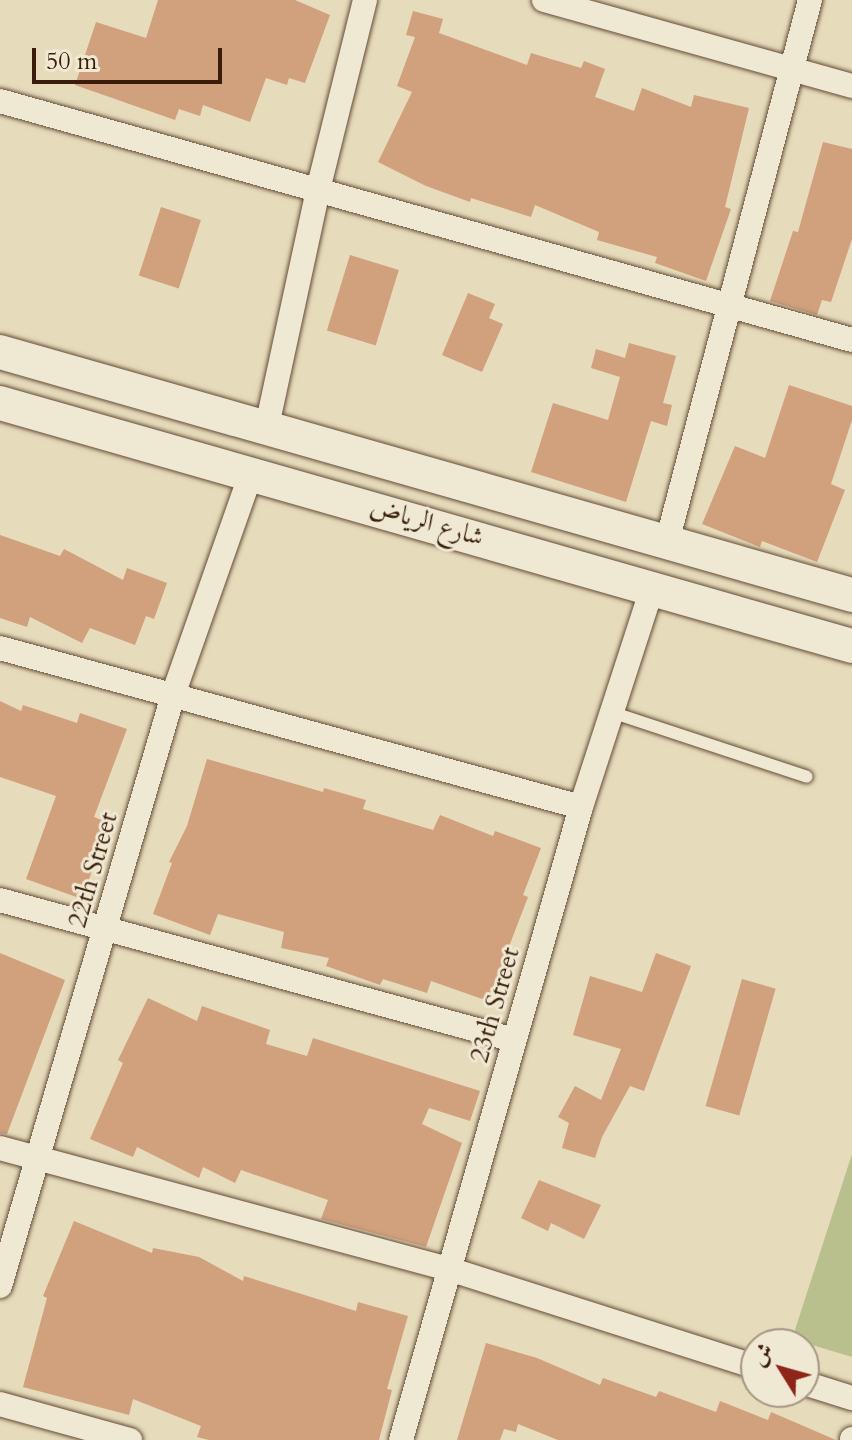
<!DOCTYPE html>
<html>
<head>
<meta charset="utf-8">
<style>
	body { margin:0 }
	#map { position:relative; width:852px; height:1440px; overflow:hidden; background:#e6dbbb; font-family:Cardo,Amiri,serif }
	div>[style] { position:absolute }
	.green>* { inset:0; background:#b9bf8d }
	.building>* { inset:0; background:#d1a07c; transform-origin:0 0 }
	.roads { filter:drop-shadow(0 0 2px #644c36) drop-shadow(0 0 2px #644c36) }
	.service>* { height:12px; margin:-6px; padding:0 6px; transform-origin:6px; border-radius:6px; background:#efe8d3 }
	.minor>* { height:24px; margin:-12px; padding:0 12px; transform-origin:12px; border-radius:12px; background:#efe8d3 }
	.secondary>* { height:34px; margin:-17px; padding:0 17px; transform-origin:17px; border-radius:17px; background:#efe8d3 }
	span { translate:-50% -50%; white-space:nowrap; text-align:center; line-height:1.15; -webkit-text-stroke:6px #efe8d3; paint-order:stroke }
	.street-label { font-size:26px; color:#391d0a }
	.north { position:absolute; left:740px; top:1328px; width:80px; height:80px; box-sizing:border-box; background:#efe8d3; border:2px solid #a69783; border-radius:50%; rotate:307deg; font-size:22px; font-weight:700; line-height:32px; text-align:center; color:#391d0a }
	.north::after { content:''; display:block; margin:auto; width:28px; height:36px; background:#8f2418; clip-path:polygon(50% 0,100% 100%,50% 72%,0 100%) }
	.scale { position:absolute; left:32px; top:48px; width:190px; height:36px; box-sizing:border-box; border:4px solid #391d0a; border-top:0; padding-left:10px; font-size:24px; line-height:28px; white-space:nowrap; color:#391d0a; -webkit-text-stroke:6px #efe8d3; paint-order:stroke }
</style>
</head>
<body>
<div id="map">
	<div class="green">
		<i style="clip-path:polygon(852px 1154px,852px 1357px,792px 1339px)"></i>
	</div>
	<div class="building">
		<i style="clip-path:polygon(158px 0,295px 0,330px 15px,305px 83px,289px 78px,287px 85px,266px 78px,250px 122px,203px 105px,200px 116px,179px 109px,175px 120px,75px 85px,96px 22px,146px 38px)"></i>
		<i style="clip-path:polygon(413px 11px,443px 19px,439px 33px,527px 65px,531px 53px,581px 68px,584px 61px,605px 69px,595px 97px,634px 111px,642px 88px,691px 107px,694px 95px,749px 108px,725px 207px,731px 209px,706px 281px,655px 263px,657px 257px,597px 240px,599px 232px,535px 205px,531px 217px,471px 198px,470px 202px,426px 186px,378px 162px,412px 92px,397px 86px,415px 37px,406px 35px)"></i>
		<i style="clip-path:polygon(823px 142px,852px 149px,852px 239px,831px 302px,822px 300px,817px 315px,770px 301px,793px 231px,798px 232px)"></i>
		<i style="left:161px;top:207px;width:42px;height:72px;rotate:18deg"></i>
		<i style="left:350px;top:255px;width:51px;height:79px;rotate:17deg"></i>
		<i style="clip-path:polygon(468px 293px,495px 304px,489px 318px,503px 324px,482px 372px,442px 355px)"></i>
		<i style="clip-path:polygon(629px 343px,676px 356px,663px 403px,672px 405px,667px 426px,651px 421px,626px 502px,531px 472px,553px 403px,608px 420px,620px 377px,591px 368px,596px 349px,625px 358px)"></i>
		<i style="clip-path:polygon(789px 385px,852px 406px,852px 420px,831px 484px,845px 490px,817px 562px,762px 541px,760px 547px,702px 524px,735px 446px,765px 458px)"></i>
		<i style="clip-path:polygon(0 535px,60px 556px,64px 549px,123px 580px,127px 568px,167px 583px,154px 619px,146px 616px,135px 645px,90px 628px,82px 643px,30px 617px,27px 627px,0 618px)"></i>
		<i style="clip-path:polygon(0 701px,21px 711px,23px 705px,77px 723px,80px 713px,127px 729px,94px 817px,109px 823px,82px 899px,26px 879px,56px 796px,0 777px)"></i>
		<i style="clip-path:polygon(207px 759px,323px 792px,324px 788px,366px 800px,363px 809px,433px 830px,440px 815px,493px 836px,495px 831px,541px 848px,523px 895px,528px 897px,488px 1001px,431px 981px,427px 993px,383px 979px,380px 985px,326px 966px,329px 958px,281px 948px,284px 932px,218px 914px,210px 935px,153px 914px,172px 863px,169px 862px,187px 826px)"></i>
		<i style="clip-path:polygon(0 953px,65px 980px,7px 1134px,0 1133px)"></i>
		<i style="clip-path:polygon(656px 953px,691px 966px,644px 1091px,630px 1086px,602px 1137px,595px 1158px,562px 1148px,569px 1123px,558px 1117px,575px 1086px,601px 1100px,621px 1049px,573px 1035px,590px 976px,642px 992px)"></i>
		<i style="left:742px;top:979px;width:35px;height:132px;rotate:16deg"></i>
		<i style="clip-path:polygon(148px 998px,197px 1021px,202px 1006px,270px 1030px,266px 1044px,307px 1056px,313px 1038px,480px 1091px,470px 1121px,429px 1108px,422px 1124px,462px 1143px,426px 1247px,321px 1219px,328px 1200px,241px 1170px,235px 1183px,203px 1167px,199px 1178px,137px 1147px,133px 1157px,90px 1139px,123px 1063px,118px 1060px)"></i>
		<i style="clip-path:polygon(539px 1180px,601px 1205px,584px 1239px,551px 1223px,548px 1231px,521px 1218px)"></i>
		<i style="clip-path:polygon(74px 1221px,152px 1253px,153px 1248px,199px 1257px,243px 1281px,244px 1276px,356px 1311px,358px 1302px,408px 1316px,387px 1389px,392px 1390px,379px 1440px,209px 1440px,197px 1437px,201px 1426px,133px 1399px,129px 1415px,23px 1387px,47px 1298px,43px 1296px)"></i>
		<i style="clip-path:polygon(486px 1343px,537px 1358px,600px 1385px,603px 1378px,656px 1397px,659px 1391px,716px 1412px,720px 1401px,768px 1420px,771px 1412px,836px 1440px,558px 1440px,518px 1424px,516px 1432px,504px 1429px,500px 1440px,457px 1440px)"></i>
	</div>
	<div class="roads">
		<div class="service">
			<i style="left:611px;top:712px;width:206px;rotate:18.3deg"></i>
		</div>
		<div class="minor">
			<i style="left:544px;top:0;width:320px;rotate:15.6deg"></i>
			<i style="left:0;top:101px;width:885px;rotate:15.67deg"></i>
			<i style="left:267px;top:426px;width:241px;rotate:-77.8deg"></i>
			<i style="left:318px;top:190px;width:196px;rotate:-76.1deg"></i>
			<i style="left:667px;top:542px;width:561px;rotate:-75.22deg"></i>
			<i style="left:0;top:648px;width:602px;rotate:15.31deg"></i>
			<i style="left:0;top:900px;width:533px;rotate:15.24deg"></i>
			<i style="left:0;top:1148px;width:465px;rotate:15.1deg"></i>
			<i style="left:449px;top:1269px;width:322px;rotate:17.7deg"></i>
			<i style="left:0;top:1286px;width:616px;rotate:-73.68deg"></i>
			<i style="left:173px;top:695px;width:235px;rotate:-70.6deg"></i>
			<i style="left:804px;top:1383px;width:50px;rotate:17.4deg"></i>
			<i style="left:0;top:1404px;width:135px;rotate:15.5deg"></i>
			<i style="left:401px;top:1440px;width:658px;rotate:-74.13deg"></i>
			<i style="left:581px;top:807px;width:230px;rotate:-72deg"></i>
			<i style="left:852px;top:1440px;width:1px;rotate:-90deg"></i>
		</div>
		<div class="secondary">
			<i style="left:0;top:352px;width:886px;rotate:15.92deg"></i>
			<i style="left:0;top:403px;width:886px;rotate:15.92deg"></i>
		</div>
	</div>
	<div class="street-label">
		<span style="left:427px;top:522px;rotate:16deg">شارع الرياض</span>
		<span style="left:93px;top:870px;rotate:-74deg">22th Street</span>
		<span style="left:495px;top:1005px;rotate:-74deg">23th Street</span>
	</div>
	<div class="north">ش</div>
	<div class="scale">50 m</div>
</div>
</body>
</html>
